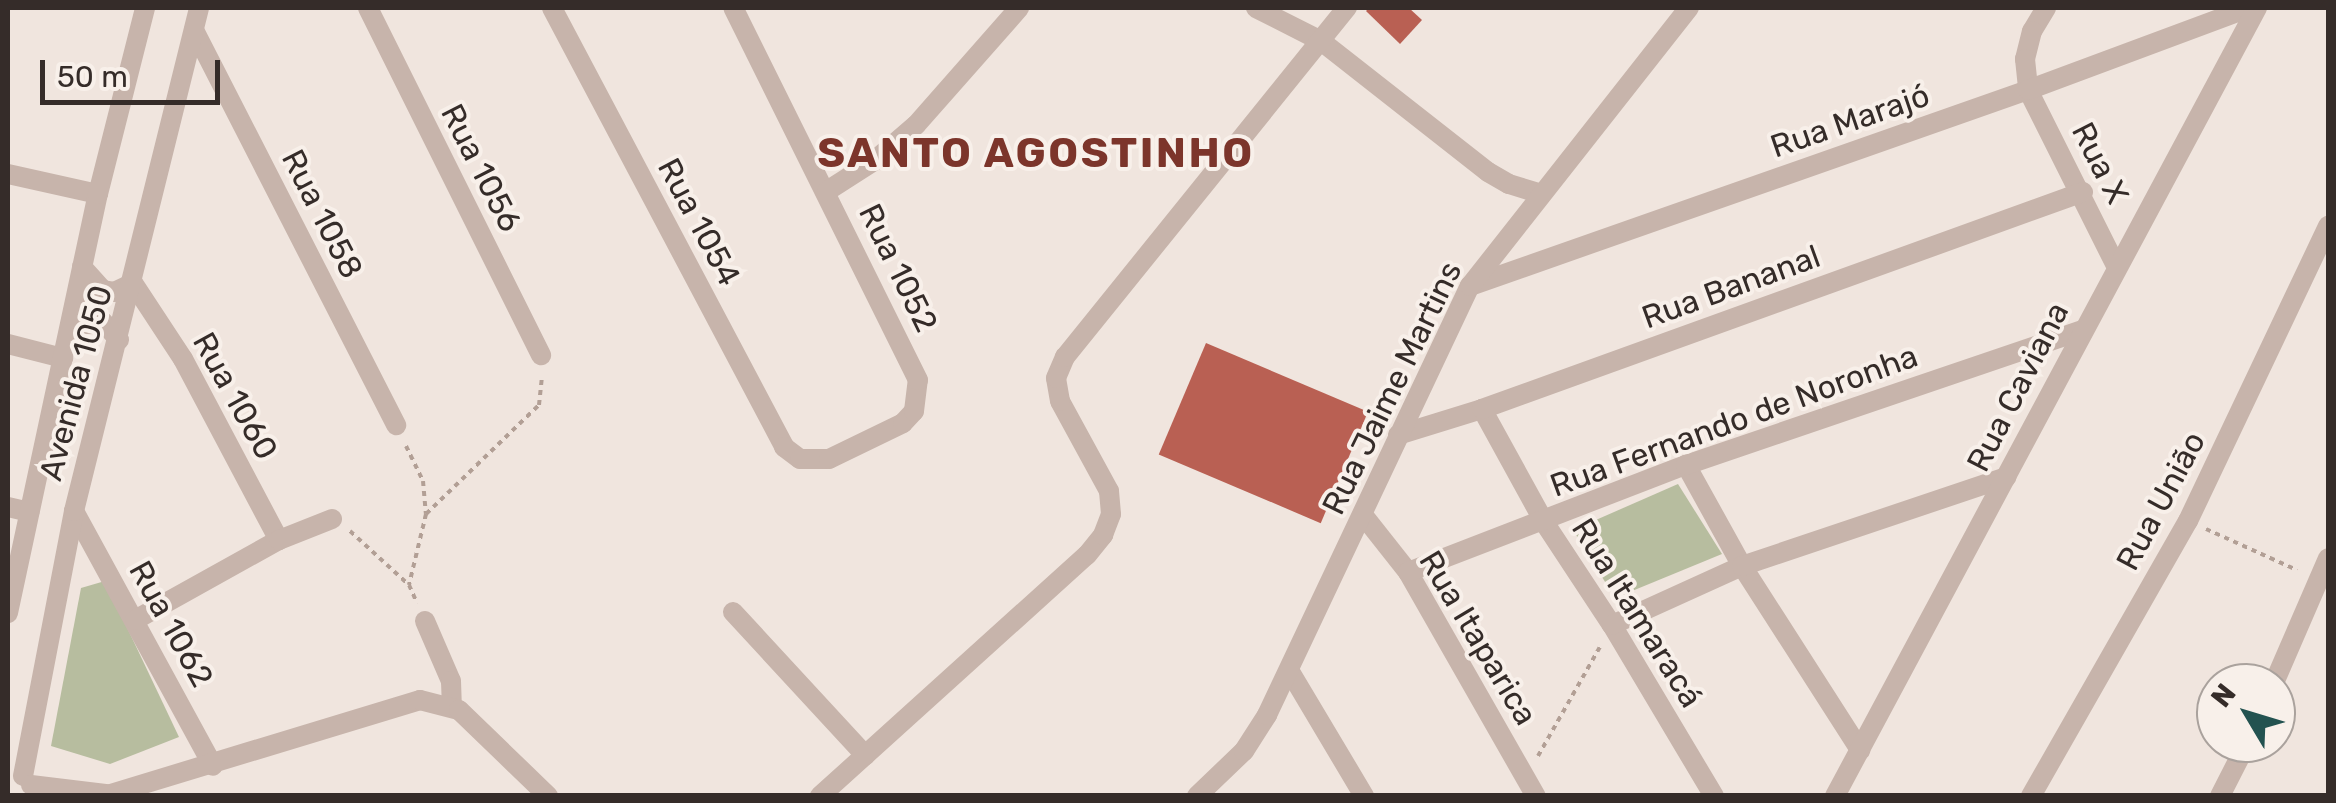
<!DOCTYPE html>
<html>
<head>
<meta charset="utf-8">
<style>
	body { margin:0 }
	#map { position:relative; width:2336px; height:803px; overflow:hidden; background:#f0e5de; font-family:Rubik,sans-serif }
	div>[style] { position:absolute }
	.green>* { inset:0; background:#b7bd9f }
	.building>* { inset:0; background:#b96053; transform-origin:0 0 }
	.path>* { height:4px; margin-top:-2px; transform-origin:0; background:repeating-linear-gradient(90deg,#b29f95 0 5px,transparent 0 10px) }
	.minor>* { height:20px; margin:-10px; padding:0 10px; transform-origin:10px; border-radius:10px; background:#c7b4ab }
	span { translate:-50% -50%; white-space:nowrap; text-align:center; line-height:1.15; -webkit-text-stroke:8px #f8f0ea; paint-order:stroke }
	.street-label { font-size:32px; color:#352c29 }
	.district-label { font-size:42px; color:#7c352b; font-weight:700; letter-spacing:2.5px }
	.frame { position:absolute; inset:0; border:10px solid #352c29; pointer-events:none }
	.north { position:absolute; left:2196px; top:663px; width:100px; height:100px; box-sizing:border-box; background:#f8f0ea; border:2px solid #aaa29d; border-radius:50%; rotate:308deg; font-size:28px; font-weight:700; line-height:40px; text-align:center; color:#352c29 }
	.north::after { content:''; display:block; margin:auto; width:35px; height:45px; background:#235250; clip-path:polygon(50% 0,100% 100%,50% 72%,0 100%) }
	.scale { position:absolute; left:40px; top:60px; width:180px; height:45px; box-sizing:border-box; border:5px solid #352c29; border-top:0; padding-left:12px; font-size:30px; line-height:35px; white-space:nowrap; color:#352c29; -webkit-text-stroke:8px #f8f0ea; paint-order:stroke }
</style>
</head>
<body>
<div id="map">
	<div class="green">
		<i style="clip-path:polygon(1678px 484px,1722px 554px,1615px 598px,1573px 530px)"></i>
		<i style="clip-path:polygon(105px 581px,179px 737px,110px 764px,51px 746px,81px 588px)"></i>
	</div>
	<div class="building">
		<i style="clip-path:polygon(1369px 8px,1409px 8px,1422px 20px,1400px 44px,1366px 11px)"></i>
		<i style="left:1206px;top:343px;width:176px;height:121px;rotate:23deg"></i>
	</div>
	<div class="path">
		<i style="left:406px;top:446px;width:39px;rotate:64deg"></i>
		<i style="left:423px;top:481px;width:33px;rotate:85deg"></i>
		<i style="left:426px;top:514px;width:73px;rotate:103.5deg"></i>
		<i style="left:409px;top:585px;width:20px;rotate:66deg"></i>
		<i style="left:426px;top:514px;width:157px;rotate:-44deg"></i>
		<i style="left:539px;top:405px;width:28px;rotate:-84deg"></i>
		<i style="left:2206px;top:529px;width:100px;rotate:24.3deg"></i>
		<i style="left:350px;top:531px;width:80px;rotate:42.5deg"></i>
		<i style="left:1538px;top:756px;width:125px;rotate:-60.4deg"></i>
	</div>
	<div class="minor">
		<i style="left:368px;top:8px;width:388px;rotate:63.5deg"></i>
		<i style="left:552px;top:8px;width:497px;rotate:62.1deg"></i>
		<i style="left:784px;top:447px;width:20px;rotate:37deg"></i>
		<i style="left:800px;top:459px;width:29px"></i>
		<i style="left:829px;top:459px;width:82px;rotate:-25.9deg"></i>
		<i style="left:903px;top:423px;width:16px;rotate:-47deg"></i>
		<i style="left:914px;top:411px;width:31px;rotate:-83deg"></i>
		<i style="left:918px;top:380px;width:415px;rotate:-116.4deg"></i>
		<i style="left:1256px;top:8px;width:73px;rotate:26.9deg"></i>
		<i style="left:1321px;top:41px;width:212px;rotate:38.1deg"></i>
		<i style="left:1488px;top:172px;width:24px;rotate:30deg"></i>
		<i style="left:1509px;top:184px;width:31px;rotate:17deg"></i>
		<i style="left:2046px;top:8px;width:27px;rotate:121deg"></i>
		<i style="left:2032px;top:31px;width:29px;rotate:104deg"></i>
		<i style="left:2025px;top:59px;width:31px;rotate:84deg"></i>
		<i style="left:2028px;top:90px;width:195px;rotate:63.4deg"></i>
		<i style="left:194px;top:30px;width:444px;rotate:62.9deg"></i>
		<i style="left:8px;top:174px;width:92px;rotate:12.5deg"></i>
		<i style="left:827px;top:191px;width:56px;rotate:-32.6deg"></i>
		<i style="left:874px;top:161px;width:55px;rotate:-40.6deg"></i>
		<i style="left:916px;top:125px;width:156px;rotate:-48.6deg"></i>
		<i style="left:82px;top:267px;width:31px;rotate:48deg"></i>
		<i style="left:103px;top:290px;width:11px;rotate:10deg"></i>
		<i style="left:114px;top:292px;width:21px;rotate:-25deg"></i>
		<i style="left:133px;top:283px;width:91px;rotate:56.7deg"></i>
		<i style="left:183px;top:359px;width:205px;rotate:62.1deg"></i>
		<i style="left:1470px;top:286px;width:591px;rotate:-19.35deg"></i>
		<i style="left:2028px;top:90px;width:236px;rotate:-20.4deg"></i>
		<i style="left:70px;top:326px;width:33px;rotate:-7deg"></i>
		<i style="left:103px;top:322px;width:24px;rotate:48deg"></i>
		<i style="left:8px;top:344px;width:57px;rotate:14.3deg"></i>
		<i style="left:1482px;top:409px;width:129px;rotate:61.2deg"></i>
		<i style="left:1544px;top:522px;width:123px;rotate:56.6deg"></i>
		<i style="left:1612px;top:625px;width:199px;rotate:59.2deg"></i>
		<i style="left:1398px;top:435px;width:88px;rotate:-17.2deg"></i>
		<i style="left:1482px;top:409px;width:639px;rotate:-19.85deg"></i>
		<i style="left:1686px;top:465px;width:115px;rotate:61deg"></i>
		<i style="left:1742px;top:566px;width:219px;rotate:57.3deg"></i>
		<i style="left:8px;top:507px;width:22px;rotate:13deg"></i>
		<i style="left:74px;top:511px;width:290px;rotate:61.4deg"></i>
		<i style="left:1363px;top:515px;width:73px;rotate:51.7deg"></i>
		<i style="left:1408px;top:572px;width:258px;rotate:60.3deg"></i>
		<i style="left:1408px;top:572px;width:298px;rotate:-21.1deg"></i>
		<i style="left:1686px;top:465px;width:418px;rotate:-18.8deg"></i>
		<i style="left:733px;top:612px;width:195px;rotate:47.3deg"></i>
		<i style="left:8px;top:613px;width:429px;rotate:-77.9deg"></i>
		<i style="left:98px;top:194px;width:192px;rotate:-75.8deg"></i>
		<i style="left:135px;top:620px;width:165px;rotate:-29.1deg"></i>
		<i style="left:279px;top:540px;width:57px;rotate:-21.6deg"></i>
		<i style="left:425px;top:621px;width:65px;rotate:66.6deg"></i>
		<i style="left:451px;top:681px;width:26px;rotate:88deg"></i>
		<i style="left:1612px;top:625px;width:143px;rotate:-24.4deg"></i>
		<i style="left:1742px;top:566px;width:279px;rotate:-18.6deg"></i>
		<i style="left:1289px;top:670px;width:147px;rotate:59.2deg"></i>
		<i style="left:2274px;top:683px;width:136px;rotate:-66.6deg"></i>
		<i style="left:23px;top:776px;width:270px;rotate:-79.1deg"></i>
		<i style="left:74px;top:511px;width:518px;rotate:-76.04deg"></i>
		<i style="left:31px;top:785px;width:77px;rotate:6.8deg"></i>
		<i style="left:104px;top:796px;width:330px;rotate:-16.9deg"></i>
		<i style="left:420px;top:700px;width:40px;rotate:14.4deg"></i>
		<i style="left:459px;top:710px;width:124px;rotate:44deg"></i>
		<i style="left:820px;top:796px;width:360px;rotate:-42.1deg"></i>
		<i style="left:1087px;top:555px;width:26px;rotate:-51deg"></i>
		<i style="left:1103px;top:535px;width:22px;rotate:-69deg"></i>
		<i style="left:1111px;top:514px;width:23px;rotate:-95deg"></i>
		<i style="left:1109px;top:491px;width:102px;rotate:-118.6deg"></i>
		<i style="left:1060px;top:401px;width:23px;rotate:-100deg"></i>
		<i style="left:1056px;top:378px;width:23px;rotate:-67deg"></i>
		<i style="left:1065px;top:357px;width:449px;rotate:-51.1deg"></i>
		<i style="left:1197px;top:796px;width:65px;rotate:-43.8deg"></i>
		<i style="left:1244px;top:751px;width:43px;rotate:-57.4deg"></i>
		<i style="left:1267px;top:715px;width:475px;rotate:-64.7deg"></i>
		<i style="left:1470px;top:286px;width:354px;rotate:-51.8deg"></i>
		<i style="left:1835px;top:796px;width:894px;rotate:-61.83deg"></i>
		<i style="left:2031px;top:796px;width:317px;rotate:-60.3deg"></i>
		<i style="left:2188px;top:521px;width:327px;rotate:-64.6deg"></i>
		<i style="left:2220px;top:796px;width:59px;rotate:-63deg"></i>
	</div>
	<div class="street-label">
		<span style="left:1850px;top:121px;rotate:-19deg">Rua Marajó</span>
		<span style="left:2100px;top:163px;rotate:63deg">Rua X</span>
		<span style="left:481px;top:168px;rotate:63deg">Rua 1056</span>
		<span style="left:322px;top:214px;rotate:63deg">Rua 1058</span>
		<span style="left:699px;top:222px;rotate:62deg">Rua 1054</span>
		<span style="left:898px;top:268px;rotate:64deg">Rua 1052</span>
		<span style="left:1731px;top:287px;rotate:-20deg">Rua Bananal</span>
		<span style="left:76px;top:383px;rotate:-75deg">Avenida 1050</span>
		<span style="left:2018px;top:387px;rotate:-63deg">Rua Caviana</span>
		<span style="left:1392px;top:388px;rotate:-64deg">Rua Jaime Martins</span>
		<span style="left:235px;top:396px;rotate:61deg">Rua 1060</span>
		<span style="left:1734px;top:421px;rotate:-20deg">Rua Fernando de Noronha</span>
		<span style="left:2161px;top:501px;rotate:-62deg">Rua União</span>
		<span style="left:1637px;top:613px;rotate:58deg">Rua Itamaracá</span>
		<span style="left:171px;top:624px;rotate:61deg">Rua 1062</span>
		<span style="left:1478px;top:638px;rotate:59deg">Rua Itaparica</span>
	</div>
	<div class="district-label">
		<span style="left:1036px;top:153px">SANTO AGOSTINHO</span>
	</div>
	<div class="frame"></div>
	<div class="north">N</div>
	<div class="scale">50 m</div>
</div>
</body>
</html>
